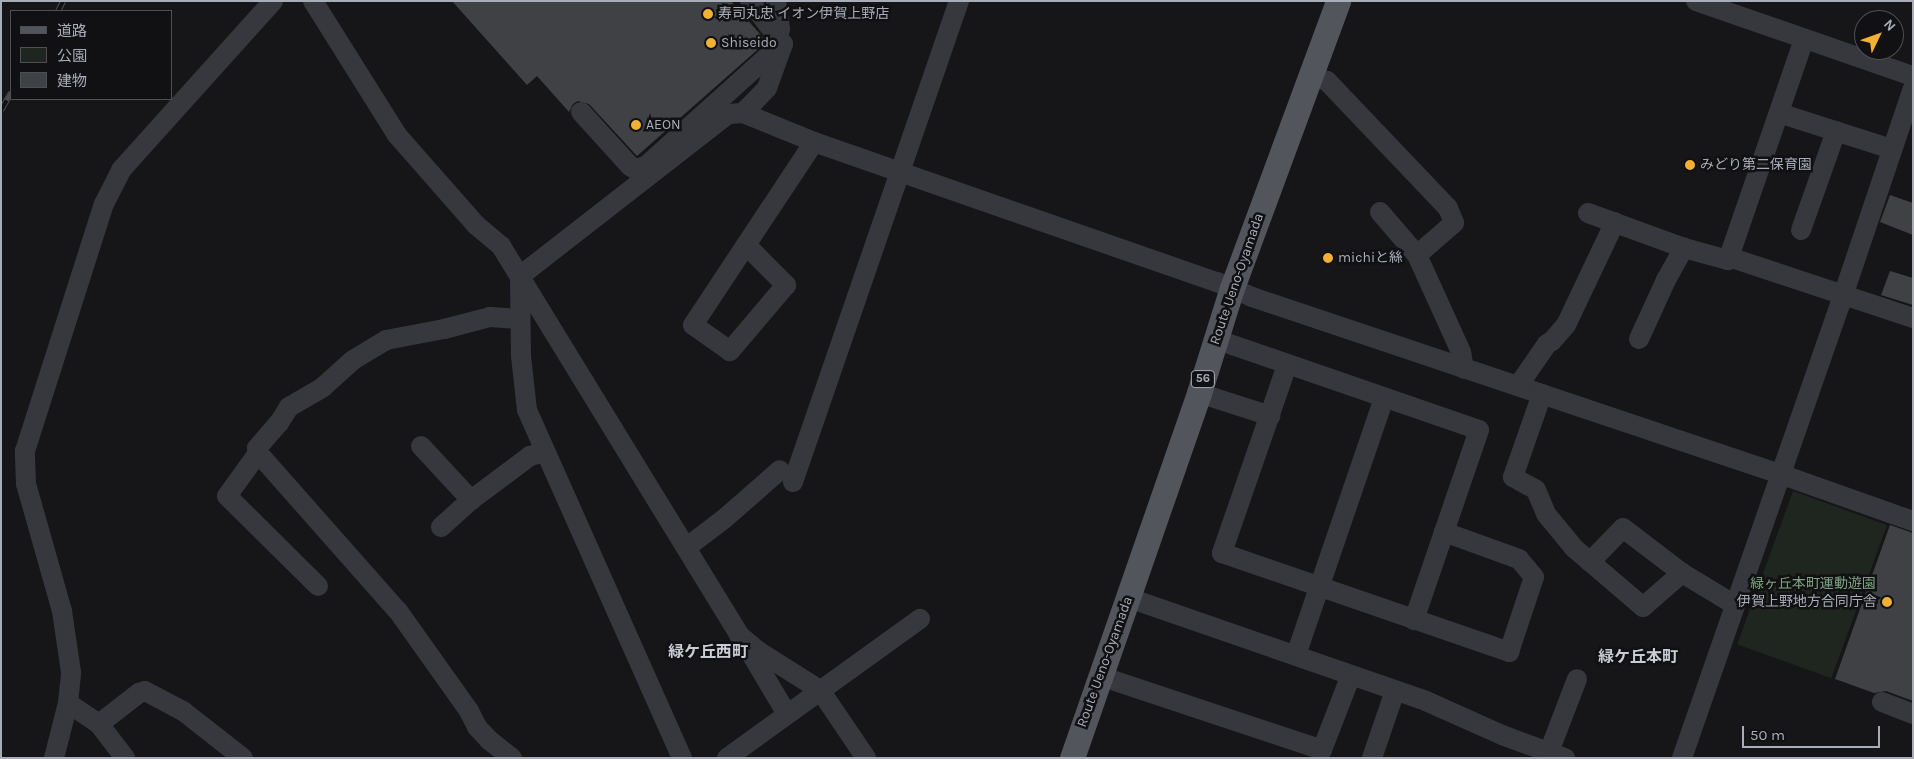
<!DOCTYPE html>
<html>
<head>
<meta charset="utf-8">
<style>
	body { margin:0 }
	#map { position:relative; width:1914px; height:759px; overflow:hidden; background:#161618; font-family:Karla,"Noto Sans JP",sans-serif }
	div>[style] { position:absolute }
	.green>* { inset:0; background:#1e261f; transform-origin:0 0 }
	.building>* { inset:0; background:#404145 }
	.minor>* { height:20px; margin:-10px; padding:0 10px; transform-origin:10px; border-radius:10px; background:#37383d }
	.major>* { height:25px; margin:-12.5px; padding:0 12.5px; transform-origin:12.5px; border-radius:12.5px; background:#53555c }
	.rail>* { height:5.5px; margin-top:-2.75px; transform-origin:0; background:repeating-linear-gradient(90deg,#111113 0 11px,#4a4c52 0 22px); box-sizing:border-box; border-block:1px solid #4a4c52 }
	.minor-bridge>* { height:20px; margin:-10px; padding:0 10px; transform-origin:10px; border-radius:10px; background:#37383d }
	.dots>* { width:14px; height:14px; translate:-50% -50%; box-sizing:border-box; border:2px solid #111113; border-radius:50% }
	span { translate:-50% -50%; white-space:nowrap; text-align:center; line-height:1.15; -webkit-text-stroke:5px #111113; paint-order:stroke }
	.shield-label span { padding:1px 4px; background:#111113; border:1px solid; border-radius:4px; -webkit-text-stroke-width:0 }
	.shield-label { font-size:12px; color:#a8adb8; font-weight:700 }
	.poi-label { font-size:14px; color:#a8adb8 }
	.left { translate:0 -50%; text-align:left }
	.right { translate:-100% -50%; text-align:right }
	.street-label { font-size:14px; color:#a8adb8 }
	.park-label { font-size:14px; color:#7fa381 }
	.quarter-label { font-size:16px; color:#c9ccd4; font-weight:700 }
	.frame { position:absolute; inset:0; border:2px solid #a8adb8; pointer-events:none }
	.legend { position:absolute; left:10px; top:10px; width:162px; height:90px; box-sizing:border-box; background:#111113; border:1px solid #4d4f55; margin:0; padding:6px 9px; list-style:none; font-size:15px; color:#a8adb8 }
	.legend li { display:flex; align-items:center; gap:10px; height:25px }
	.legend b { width:25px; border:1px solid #4d4f55 }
	.north { position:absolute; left:1854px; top:10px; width:50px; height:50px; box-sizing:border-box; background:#111113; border:1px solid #4d4f55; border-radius:50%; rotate:48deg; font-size:14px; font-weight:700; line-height:20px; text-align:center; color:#a8adb8 }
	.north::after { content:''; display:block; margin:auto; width:18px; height:22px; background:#f2b134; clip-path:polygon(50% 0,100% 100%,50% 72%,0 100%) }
	.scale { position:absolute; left:1742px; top:726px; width:138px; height:22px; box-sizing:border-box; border:2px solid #a8adb8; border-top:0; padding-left:6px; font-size:15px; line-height:18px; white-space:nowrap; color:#a8adb8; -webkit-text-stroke:4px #111113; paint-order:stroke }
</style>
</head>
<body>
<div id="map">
	<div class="green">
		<i style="left:1793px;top:491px;width:100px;height:163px;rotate:20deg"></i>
	</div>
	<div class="building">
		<i style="clip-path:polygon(452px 1px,731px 1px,765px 40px,764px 44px,637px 156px,589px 104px,578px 101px,573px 104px,569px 112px,537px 76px,527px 85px)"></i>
		<i style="clip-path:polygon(1890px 195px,1913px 203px,1913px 235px,1880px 222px)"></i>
		<i style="clip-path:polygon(1890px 271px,1913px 278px,1913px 305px,1881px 295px)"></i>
		<i style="clip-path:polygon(1890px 525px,1913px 533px,1913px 701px,1886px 691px,1874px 693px,1835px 679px)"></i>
	</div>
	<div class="minor">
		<i style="left:313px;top:1px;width:158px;rotate:57.9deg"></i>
		<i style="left:397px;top:135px;width:120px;rotate:48.7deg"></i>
		<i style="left:476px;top:225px;width:33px;rotate:40deg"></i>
		<i style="left:501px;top:246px;width:456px;rotate:58.5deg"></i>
		<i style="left:739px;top:635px;width:25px;rotate:40deg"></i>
		<i style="left:758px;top:651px;width:73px;rotate:32.2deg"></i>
		<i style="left:820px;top:690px;width:82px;rotate:55.9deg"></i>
		<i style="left:1696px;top:1px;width:230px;rotate:19.1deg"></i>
		<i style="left:1311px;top:76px;width:17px;rotate:17deg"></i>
		<i style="left:1327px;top:81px;width:175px;rotate:46.4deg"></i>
		<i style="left:1448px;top:208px;width:16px;rotate:68deg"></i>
		<i style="left:1454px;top:223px;width:49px;rotate:139.1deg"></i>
		<i style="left:743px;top:113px;width:35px;rotate:-46deg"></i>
		<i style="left:767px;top:88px;width:47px;rotate:-70deg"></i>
		<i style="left:783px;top:44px;width:54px;rotate:-127.5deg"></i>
		<i style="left:1779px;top:113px;width:119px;rotate:17.7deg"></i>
		<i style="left:1380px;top:212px;width:57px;rotate:49.3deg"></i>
		<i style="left:1417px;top:255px;width:107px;rotate:65.6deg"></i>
		<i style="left:1461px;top:352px;width:17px;rotate:80deg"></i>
		<i style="left:1588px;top:213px;width:102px;rotate:20deg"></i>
		<i style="left:1684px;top:248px;width:46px;rotate:15.3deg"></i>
		<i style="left:1728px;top:260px;width:234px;rotate:-71deg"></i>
		<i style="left:1801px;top:230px;width:105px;rotate:-70.5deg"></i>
		<i style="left:746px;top:245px;width:57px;rotate:45deg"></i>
		<i style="left:786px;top:285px;width:87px;rotate:130.3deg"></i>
		<i style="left:730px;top:351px;width:45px;rotate:-144.9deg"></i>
		<i style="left:693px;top:325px;width:219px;rotate:-56.5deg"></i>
		<i style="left:1729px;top:257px;width:194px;rotate:18.3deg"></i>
		<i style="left:520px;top:276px;width:264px;rotate:-37.9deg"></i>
		<i style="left:728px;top:114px;width:15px;rotate:-4deg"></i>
		<i style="left:743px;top:113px;width:77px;rotate:22.2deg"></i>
		<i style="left:814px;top:142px;width:427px;rotate:19.2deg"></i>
		<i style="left:1217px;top:282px;width:38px;rotate:23deg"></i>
		<i style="left:1252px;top:297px;width:557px;rotate:18.53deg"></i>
		<i style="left:1780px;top:474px;width:141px;rotate:19.5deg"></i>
		<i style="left:520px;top:278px;width:78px;rotate:89.3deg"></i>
		<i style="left:521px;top:356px;width:54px;rotate:83.7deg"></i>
		<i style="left:527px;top:410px;width:381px;rotate:66deg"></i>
		<i style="left:1215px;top:339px;width:279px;rotate:19deg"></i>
		<i style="left:1479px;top:430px;width:201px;rotate:108.9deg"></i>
		<i style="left:1639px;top:339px;width:65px;rotate:-65.4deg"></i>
		<i style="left:1666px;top:280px;width:37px;rotate:-61deg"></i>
		<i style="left:1287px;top:365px;width:199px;rotate:109.1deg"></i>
		<i style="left:1222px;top:553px;width:304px;rotate:19deg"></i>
		<i style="left:1509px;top:652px;width:79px;rotate:-71.6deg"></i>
		<i style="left:1534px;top:577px;width:23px;rotate:-130deg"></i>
		<i style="left:1519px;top:559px;width:80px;rotate:-160.2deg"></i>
		<i style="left:1518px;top:386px;width:51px;rotate:-55.4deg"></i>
		<i style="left:1547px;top:344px;width:6px;rotate:-31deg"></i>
		<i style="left:1552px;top:341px;width:21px;rotate:-49deg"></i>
		<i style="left:1566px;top:325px;width:114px;rotate:-64.6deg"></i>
		<i style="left:1199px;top:393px;width:75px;rotate:17.9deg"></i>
		<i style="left:1542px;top:394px;width:88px;rotate:109.3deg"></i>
		<i style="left:1513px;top:477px;width:26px;rotate:29deg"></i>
		<i style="left:1536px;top:490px;width:26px;rotate:67deg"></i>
		<i style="left:1546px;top:514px;width:44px;rotate:50.5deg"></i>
		<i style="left:1574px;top:548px;width:91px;rotate:40.5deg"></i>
		<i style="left:1643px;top:607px;width:52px;rotate:-41.1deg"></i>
		<i style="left:421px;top:446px;width:74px;rotate:47.2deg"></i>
		<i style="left:258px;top:453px;width:211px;rotate:48.5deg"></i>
		<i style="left:398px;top:611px;width:123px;rotate:54.6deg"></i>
		<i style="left:469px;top:711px;width:18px;rotate:63deg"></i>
		<i style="left:477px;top:727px;width:18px;rotate:47deg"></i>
		<i style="left:489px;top:740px;width:29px;rotate:38deg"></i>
		<i style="left:793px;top:482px;width:509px;rotate:-70.96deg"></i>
		<i style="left:441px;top:527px;width:40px;rotate:-42deg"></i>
		<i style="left:471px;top:500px;width:74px;rotate:-36.7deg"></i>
		<i style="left:530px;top:456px;width:16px;rotate:-15deg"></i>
		<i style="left:687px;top:547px;width:46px;rotate:-37.1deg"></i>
		<i style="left:724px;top:519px;width:74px;rotate:-41.2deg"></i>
		<i style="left:1590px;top:562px;width:47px;rotate:-45.9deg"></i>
		<i style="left:1623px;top:528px;width:74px;rotate:37.3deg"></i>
		<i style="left:1682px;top:573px;width:62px;rotate:31.1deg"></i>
		<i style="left:318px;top:586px;width:128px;rotate:-135.3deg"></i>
		<i style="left:227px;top:496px;width:53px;rotate:-54.2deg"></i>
		<i style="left:258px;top:453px;width:5px;rotate:-101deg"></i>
		<i style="left:257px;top:448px;width:33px;rotate:-49deg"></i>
		<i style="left:279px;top:423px;width:19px;rotate:-58deg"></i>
		<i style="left:289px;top:407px;width:39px;rotate:-30deg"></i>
		<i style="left:323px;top:387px;width:40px;rotate:-42deg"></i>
		<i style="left:353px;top:360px;width:39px;rotate:-31deg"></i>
		<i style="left:386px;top:340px;width:59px;rotate:-10.7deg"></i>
		<i style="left:444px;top:329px;width:48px;rotate:-14.6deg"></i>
		<i style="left:490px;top:317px;width:30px;rotate:4deg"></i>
		<i style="left:1129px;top:598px;width:314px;rotate:19.1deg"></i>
		<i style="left:1426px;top:701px;width:83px;rotate:24.1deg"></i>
		<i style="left:1502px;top:735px;width:67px;rotate:20.1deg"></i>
		<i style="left:747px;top:647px;width:78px;rotate:59.2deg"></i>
		<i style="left:1296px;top:655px;width:272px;rotate:-71.1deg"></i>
		<i style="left:1100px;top:676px;width:234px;rotate:18.4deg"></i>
		<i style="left:1322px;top:750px;width:80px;rotate:-68.9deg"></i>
		<i style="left:1882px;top:702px;width:33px;rotate:21deg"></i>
		<i style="left:68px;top:703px;width:37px;rotate:34deg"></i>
		<i style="left:99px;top:724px;width:51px;rotate:-37.8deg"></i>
		<i style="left:139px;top:693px;width:6px;rotate:-18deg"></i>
		<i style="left:145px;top:691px;width:43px;rotate:27.8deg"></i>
		<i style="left:183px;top:711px;width:76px;rotate:38.1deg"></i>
		<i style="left:99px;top:724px;width:43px;rotate:52.6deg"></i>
		<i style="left:1549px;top:752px;width:78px;rotate:-69deg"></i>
		<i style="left:54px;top:758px;width:57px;rotate:-75.7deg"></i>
		<i style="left:68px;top:703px;width:31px;rotate:-84deg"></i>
		<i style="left:71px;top:672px;width:62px;rotate:-98.4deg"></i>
		<i style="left:62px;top:611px;width:132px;rotate:-105.8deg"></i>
		<i style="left:26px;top:484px;width:33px;rotate:-92deg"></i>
		<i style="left:25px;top:451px;width:259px;rotate:-72.3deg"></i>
		<i style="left:104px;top:204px;width:38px;rotate:-63deg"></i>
		<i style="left:121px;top:170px;width:227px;rotate:-48deg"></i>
		<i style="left:727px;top:758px;width:238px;rotate:-35.8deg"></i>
		<i style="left:1372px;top:758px;width:71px;rotate:-71.1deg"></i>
		<i style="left:1682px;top:758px;width:489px;rotate:-70.8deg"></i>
		<i style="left:1843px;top:296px;width:219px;rotate:-71.4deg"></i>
	</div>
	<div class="major">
		<i style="left:1072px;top:758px;width:386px;rotate:-70.8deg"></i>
		<i style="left:1199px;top:393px;width:110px;rotate:-72.6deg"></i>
		<i style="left:1232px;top:288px;width:306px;rotate:-69.7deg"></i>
	</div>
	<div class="rail">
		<i style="left:58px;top:11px;width:11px;rotate:-63deg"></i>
		<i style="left:1px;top:110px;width:20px;rotate:-60deg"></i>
	</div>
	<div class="minor-bridge">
		<i style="left:581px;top:112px;width:73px;rotate:47.8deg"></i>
		<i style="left:630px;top:166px;width:6px;rotate:31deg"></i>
		<i style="left:635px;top:169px;width:11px;rotate:-15deg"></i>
		<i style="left:646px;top:166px;width:173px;rotate:-42deg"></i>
		<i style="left:775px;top:50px;width:22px;rotate:-77deg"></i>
		<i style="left:780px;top:29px;width:28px;rotate:-98deg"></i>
	</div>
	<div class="dots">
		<i style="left:708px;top:14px;background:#f2b134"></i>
		<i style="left:711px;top:43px;background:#f2b134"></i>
		<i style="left:636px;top:125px;background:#f2b134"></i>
		<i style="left:1690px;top:165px;background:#f2b134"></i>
		<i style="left:1328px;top:258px;background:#f2b134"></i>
		<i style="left:1887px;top:602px;background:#f2b134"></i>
	</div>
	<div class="shield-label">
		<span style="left:1203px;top:379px">56</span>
	</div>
	<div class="poi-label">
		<span class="left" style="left:718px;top:14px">寿司丸忠 イオン伊賀上野店</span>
		<span class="left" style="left:721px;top:43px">Shiseido</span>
		<span class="left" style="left:646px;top:125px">AEON</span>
		<span class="left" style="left:1700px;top:165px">みどり第二保育園</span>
		<span class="left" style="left:1338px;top:258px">michiと絲</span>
		<span class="right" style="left:1877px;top:602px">伊賀上野地方合同庁舎</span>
	</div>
	<div class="street-label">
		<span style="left:1237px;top:279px;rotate:-71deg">Route Ueno-Oyamada</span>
		<span style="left:1105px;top:662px;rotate:-70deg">Route Ueno-Oyamada</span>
	</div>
	<div class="park-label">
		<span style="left:1813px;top:584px">緑ヶ丘本町運動遊園</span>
	</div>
	<div class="quarter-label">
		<span style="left:708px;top:652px">緑ケ丘西町</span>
		<span style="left:1638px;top:657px">緑ケ丘本町</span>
	</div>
	<div class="frame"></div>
	<ul class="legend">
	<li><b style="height:6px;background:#53555c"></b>道路</li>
	<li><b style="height:14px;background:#1e261f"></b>公園</li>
	<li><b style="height:14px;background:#404145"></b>建物</li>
	</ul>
	<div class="north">N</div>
	<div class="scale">50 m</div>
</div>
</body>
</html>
